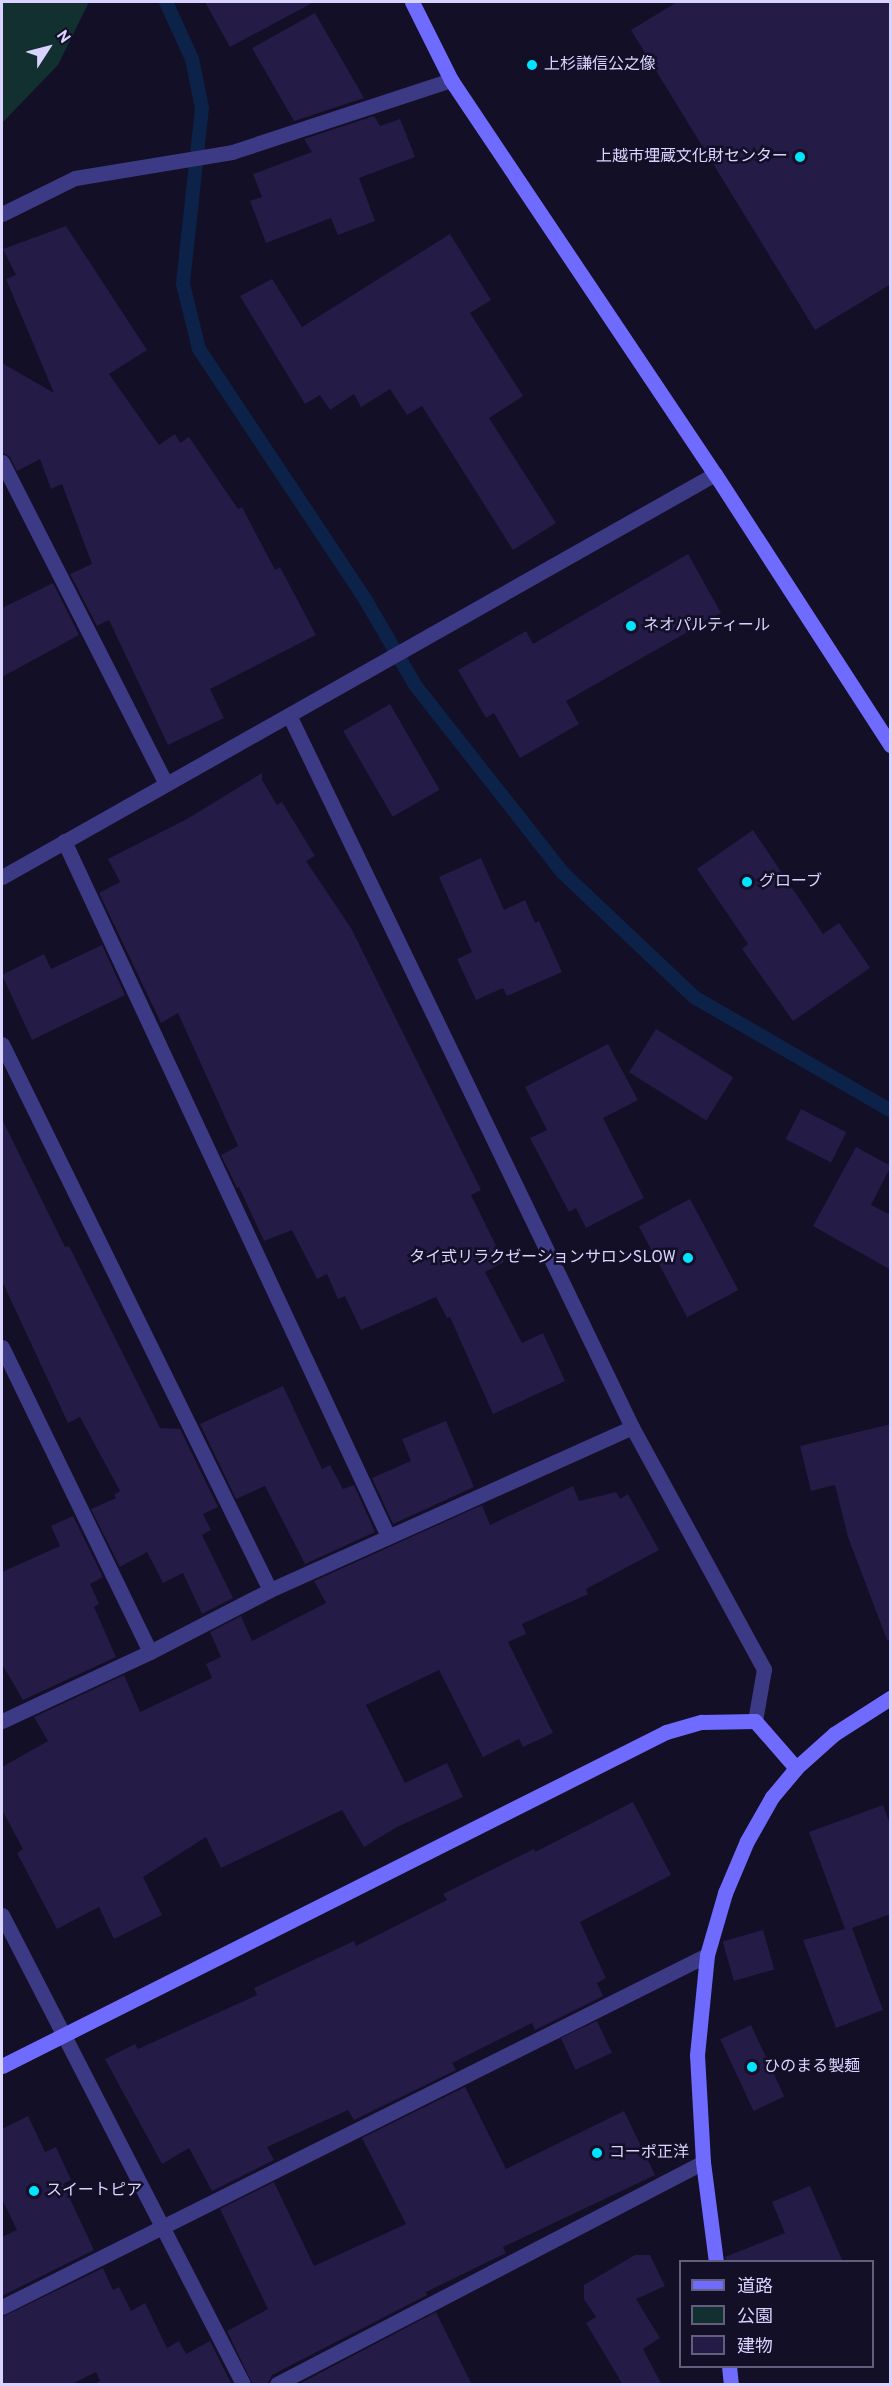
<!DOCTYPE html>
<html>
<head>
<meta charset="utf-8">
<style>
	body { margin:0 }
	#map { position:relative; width:892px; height:2386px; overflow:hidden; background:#130f26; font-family:Overpass,"Noto Sans JP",sans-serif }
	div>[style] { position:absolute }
	.green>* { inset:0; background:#12302f }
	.stream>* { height:14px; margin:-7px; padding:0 7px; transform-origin:7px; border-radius:7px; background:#0c2248 }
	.building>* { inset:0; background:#241b47; transform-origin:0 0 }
	.street>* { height:15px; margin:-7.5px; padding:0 7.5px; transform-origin:7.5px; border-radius:7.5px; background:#3d3a85 }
	.secondary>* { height:15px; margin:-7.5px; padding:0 7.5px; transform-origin:7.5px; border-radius:7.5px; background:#6f6bff }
	.dots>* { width:16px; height:16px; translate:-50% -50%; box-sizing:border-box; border:3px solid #130f26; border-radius:50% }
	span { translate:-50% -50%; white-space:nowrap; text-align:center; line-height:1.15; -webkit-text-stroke:5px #130f26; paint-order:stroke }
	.poi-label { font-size:16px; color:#d9d4ff }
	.left { translate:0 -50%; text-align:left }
	.right { translate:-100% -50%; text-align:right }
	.frame { position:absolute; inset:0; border:3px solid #d9d4ff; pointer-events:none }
	.legend { position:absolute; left:679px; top:2260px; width:195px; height:108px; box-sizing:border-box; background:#130f26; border:2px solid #625e7d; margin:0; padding:8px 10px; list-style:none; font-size:18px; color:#d9d4ff }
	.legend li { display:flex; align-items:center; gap:12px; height:30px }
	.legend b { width:30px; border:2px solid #625e7d }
	.north { position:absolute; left:18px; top:18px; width:60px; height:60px; -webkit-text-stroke:4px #130f26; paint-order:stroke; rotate:54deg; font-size:16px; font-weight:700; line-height:24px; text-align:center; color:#d9d4ff }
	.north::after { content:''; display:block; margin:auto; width:21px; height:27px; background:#d9d4ff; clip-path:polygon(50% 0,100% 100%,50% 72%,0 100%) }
</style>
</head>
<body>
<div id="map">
	<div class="green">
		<i style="clip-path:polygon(2px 2px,89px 2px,58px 65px,2px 123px)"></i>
	</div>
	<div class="stream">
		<i style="left:166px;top:2px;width:63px;rotate:65.5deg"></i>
		<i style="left:192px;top:59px;width:50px;rotate:78.5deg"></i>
		<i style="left:202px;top:108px;width:177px;rotate:96.2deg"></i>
		<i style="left:183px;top:284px;width:67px;rotate:76.2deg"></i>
		<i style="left:199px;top:349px;width:300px;rotate:56.4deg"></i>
		<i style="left:365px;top:599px;width:99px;rotate:59.8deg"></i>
		<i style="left:415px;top:685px;width:239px;rotate:51.8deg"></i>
		<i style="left:563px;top:873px;width:180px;rotate:43.4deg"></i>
		<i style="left:694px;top:997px;width:226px;rotate:30deg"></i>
	</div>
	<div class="building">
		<i style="clip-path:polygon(205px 2px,314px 2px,230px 47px)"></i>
		<i style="clip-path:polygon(677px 2px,891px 2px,891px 284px,815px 330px,631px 30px)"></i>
		<i style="clip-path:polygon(315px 13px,364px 98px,294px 121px,252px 48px)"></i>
		<i style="clip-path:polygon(374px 116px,380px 126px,400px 119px,415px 157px,359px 178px,375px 221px,338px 235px,331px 218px,266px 243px,250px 201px,262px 197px,253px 174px,312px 152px,304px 139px)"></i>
		<i style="clip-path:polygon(66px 226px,147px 350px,109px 374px,159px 445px,175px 434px,180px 443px,189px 437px,238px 509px,242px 507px,275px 570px,280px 567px,316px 635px,210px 689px,224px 718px,168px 745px,109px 620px,97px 626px,70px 574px,92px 564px,62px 484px,51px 489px,40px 459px,17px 471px,10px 457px,2px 452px,2px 363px,54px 393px,6px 279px,16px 275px,3px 249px)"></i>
		<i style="clip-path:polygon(450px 234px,491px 300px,470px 313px,523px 396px,489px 418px,556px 523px,513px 550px,422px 406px,407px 415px,390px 389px,361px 407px,354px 394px,330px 410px,320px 395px,305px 404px,240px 296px,272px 279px,302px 327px)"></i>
		<i style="clip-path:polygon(688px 554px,721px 613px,566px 701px,579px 724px,520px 758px,494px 713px,486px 718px,458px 670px,526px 631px,533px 644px)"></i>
		<i style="clip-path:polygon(53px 583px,79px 635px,2px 677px,2px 608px)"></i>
		<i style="left:390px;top:704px;width:99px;height:54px;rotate:60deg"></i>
		<i style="clip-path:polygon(262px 773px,262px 780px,277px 805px,282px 802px,315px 856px,306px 861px,351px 928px,481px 1190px,471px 1195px,504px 1262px,485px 1272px,522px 1343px,543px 1333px,565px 1381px,493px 1414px,450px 1317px,447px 1318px,436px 1297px,361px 1330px,345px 1296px,338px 1299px,327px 1274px,317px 1279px,292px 1230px,264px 1241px,239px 1187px,237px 1188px,221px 1155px,238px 1146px,178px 1013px,161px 1023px,99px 893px,120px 882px,108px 859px,187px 819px)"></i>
		<i style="clip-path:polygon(753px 830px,823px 934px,839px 923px,870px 968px,793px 1021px,742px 949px,748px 944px,697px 869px)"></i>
		<i style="clip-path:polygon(481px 858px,504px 910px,525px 900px,535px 923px,539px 921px,562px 972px,507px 996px,503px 988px,476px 1000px,457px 959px,472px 952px,439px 877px)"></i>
		<i style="clip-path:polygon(102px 945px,125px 995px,32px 1040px,2px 975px,44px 954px,51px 969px)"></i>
		<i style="left:656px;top:1029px;width:91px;height:51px;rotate:32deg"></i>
		<i style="clip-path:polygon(608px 1044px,638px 1100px,603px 1118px,644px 1198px,586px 1228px,576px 1208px,569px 1212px,530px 1138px,547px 1130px,525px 1087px)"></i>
		<i style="left:801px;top:1109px;width:51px;height:34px;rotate:27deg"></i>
		<i style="clip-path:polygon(2px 1119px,65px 1247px,69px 1246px,160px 1428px,180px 1429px,218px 1507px,203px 1514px,211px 1530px,202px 1535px,233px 1598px,202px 1614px,183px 1573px,163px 1583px,147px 1552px,120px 1567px,91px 1509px,116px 1498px,114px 1495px,120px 1491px,80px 1417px,68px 1423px,2px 1281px)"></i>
		<i style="clip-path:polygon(856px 1147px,891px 1166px,871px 1205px,891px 1215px,891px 1270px,813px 1226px)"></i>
		<i style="left:690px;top:1199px;width:103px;height:58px;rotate:62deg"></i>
		<i style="clip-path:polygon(283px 1386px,322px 1469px,330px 1465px,343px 1489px,354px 1485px,375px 1532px,305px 1564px,265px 1486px,236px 1499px,200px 1424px)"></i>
		<i style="clip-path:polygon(446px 1421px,474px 1487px,393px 1524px,372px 1478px,411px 1461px,402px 1439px)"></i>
		<i style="clip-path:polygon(891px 1424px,891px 1640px,887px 1640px,848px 1537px,835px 1485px,811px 1491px,800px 1446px)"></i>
		<i style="clip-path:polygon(573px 1486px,579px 1501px,616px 1492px,620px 1499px,628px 1494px,659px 1550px,586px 1589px,588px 1594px,522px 1624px,526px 1634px,508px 1642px,553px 1733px,523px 1747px,519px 1739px,483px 1757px,439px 1670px,366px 1705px,405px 1783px,447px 1763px,463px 1797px,397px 1827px,364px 1847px,342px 1810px,221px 1868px,206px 1837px,143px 1877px,162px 1915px,114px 1939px,99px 1907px,57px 1929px,17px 1853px,23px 1849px,2px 1810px,2px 1767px,48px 1741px,34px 1717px,124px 1675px,140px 1712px,212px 1678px,206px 1664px,221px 1657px,210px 1632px,241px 1616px,252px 1641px,326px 1603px,314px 1581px,482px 1505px,490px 1525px)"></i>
		<i style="clip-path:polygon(73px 1516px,103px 1577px,90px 1584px,99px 1604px,94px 1607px,116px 1657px,23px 1700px,2px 1664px,2px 1572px,60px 1546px,51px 1526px)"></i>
		<i style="clip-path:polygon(633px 1802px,671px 1875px,580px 1922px,606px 1978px,597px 1983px,603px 1996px,535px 2030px,532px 2023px,452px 2063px,456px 2070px,354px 2120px,348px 2110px,267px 2147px,274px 2160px,212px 2191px,189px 2148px,162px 2164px,105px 2059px,135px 2044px,138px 2049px,257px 1995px,254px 1988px,354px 1941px,356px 1946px,447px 1900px,443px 1894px,534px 1849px,535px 1852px)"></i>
		<i style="clip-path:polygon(883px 1805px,891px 1827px,891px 1914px,852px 1928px,883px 2010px,836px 2028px,803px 1940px,845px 1929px,809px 1832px)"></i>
		<i style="left:763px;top:1930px;width:41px;height:42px;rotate:74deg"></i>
		<i style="left:597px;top:2021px;width:35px;height:40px;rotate:65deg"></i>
		<i style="left:751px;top:2025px;width:79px;height:34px;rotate:65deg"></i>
		<i style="clip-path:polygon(465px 2087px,506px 2169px,624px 2111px,655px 2175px,503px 2247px,506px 2253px,426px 2292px,427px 2295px,272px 2375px,267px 2385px,253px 2385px,227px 2331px,268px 2309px,220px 2209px,274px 2182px,314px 2266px,406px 2224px,362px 2138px)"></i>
		<i style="clip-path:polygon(28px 2116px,45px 2152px,56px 2147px,71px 2180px,63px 2184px,94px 2250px,2px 2296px,2px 2237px,17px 2230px,2px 2199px,2px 2129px)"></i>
		<i style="clip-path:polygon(810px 2186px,843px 2262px,726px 2262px,725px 2257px,785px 2233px,772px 2202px)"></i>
		<i style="clip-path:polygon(635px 2255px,650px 2255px,665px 2286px,636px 2299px,660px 2338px,643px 2349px,662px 2385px,623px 2385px,586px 2323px,596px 2317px,584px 2299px,584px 2285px)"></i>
		<i style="clip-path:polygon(103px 2268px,113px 2290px,119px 2287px,131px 2311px,145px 2303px,167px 2348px,179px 2341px,186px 2354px,210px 2341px,232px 2385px,93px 2385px,100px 2381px,96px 2372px,70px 2385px,2px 2385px,2px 2317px)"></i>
		<i style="clip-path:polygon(436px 2312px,472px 2385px,297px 2385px)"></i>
	</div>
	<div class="street">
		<i style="left:2px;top:214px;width:81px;rotate:-26.3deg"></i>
		<i style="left:75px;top:178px;width:159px;rotate:-9.4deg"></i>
		<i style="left:232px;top:152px;width:231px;rotate:-18.2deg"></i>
		<i style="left:2px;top:462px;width:361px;rotate:63deg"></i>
		<i style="left:289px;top:715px;width:790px;rotate:64.28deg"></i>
		<i style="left:632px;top:1427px;width:276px;rotate:61.4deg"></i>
		<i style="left:764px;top:1669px;width:53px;rotate:99.8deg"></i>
		<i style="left:64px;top:841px;width:767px;rotate:65.01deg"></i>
		<i style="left:2px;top:877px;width:819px;rotate:-29.48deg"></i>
		<i style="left:2px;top:1044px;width:608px;rotate:63.86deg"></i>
		<i style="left:2px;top:1347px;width:339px;rotate:64.1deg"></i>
		<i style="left:2px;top:1721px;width:163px;rotate:-25deg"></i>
		<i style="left:150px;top:1652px;width:135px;rotate:-27.3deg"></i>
		<i style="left:270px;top:1590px;width:397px;rotate:-24.2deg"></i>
		<i style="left:2px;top:1915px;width:527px;rotate:62.8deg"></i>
		<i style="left:2px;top:2307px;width:788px;rotate:-26.53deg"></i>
		<i style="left:277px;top:2384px;width:480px;rotate:-27.5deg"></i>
	</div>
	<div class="secondary">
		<i style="left:412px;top:2px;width:87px;rotate:63.4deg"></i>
		<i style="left:451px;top:80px;width:474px;rotate:56.2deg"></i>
		<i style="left:715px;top:474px;width:323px;rotate:57.1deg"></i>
		<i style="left:2px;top:2066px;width:743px;rotate:-26.7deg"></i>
		<i style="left:666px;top:1732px;width:37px;rotate:-16deg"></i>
		<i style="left:702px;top:1722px;width:53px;rotate:-1.1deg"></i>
		<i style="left:755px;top:1721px;width:62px;rotate:48.9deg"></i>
		<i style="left:716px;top:2262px;width:101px;rotate:-97.4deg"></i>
		<i style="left:703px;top:2162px;width:107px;rotate:-93.2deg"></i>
		<i style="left:697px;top:2055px;width:100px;rotate:-84.3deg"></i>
		<i style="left:707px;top:1955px;width:65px;rotate:-73.8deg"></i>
		<i style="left:725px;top:1893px;width:56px;rotate:-67.1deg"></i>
		<i style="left:747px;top:1841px;width:51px;rotate:-60.4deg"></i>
		<i style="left:772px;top:1797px;width:38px;rotate:-50deg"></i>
		<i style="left:796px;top:1768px;width:51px;rotate:-41.8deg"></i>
		<i style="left:834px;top:1734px;width:67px;rotate:-32.7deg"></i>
		<i style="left:729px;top:2366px;width:18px;rotate:84deg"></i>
	</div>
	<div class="dots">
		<i style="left:532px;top:65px;background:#00e5ff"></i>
		<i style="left:800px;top:157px;background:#00e5ff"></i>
		<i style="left:631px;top:626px;background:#00e5ff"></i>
		<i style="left:747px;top:882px;background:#00e5ff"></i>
		<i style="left:688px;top:1258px;background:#00e5ff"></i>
		<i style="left:752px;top:2067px;background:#00e5ff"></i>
		<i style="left:597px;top:2153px;background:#00e5ff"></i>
		<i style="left:34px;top:2191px;background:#00e5ff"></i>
	</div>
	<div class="poi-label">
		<span class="left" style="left:544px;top:65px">上杉謙信公之像</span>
		<span class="right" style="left:788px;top:157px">上越市埋蔵文化財センター</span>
		<span class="left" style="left:643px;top:626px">ネオパルティール</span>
		<span class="left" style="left:759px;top:882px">グローブ</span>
		<span class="right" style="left:676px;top:1258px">タイ式リラクゼーションサロンSLOW</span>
		<span class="left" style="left:764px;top:2067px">ひのまる製麺</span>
		<span class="left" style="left:609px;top:2153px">コーポ正洋</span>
		<span class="left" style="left:46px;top:2191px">スイートピア</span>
	</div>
	<div class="frame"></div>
	<ul class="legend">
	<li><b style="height:8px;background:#6f6bff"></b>道路</li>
	<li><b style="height:16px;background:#12302f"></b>公園</li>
	<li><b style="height:16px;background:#241b47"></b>建物</li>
	</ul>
	<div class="north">N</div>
</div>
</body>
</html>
